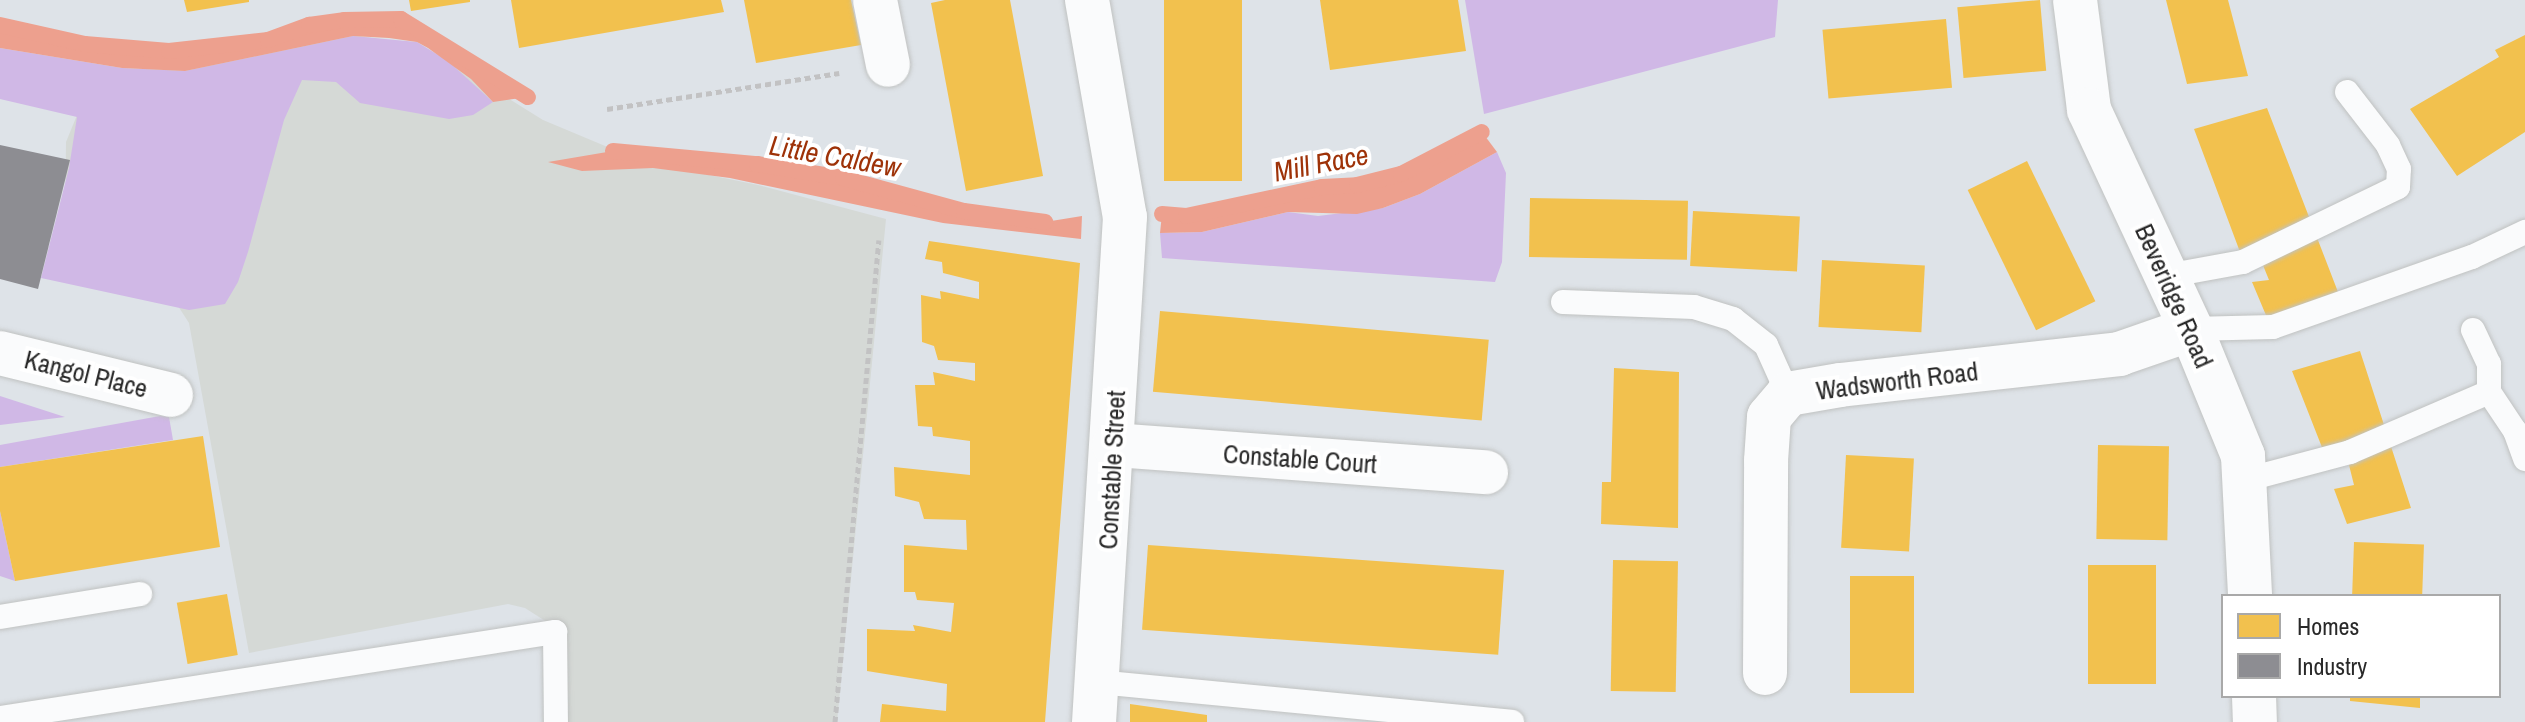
<!DOCTYPE html>
<html>
<head>
<meta charset="utf-8">
<style>
	body { margin:0 }
	#map { position:relative; width:2525px; height:722px; overflow:hidden; background:#dee3e8; font-family:"Archivo Narrow",sans-serif }
	div>[style] { position:absolute }
	.industrial>* { inset:0; background:#d5d9d6 }
	.green>* { inset:0; background:#d0b8e6 }
	.water>* { inset:0; background:#eda08e }
	.homes>* { inset:0; background:#f2c14e; transform-origin:0 0 }
	.industry>* { inset:0; background:#8d8d92 }
	.stream>* { height:16px; margin:-8px; padding:0 8px; transform-origin:8px; border-radius:8px; background:#eda08e }
	.path>* { height:5px; margin-top:-2.5px; transform-origin:0; background:repeating-linear-gradient(90deg,#c2c2c3 0 6px,transparent 0 10px) }
	.roads { filter:drop-shadow(0 0 2px #c0c2c1) drop-shadow(0 0 2px #c0c2c1) }
	.service>* { height:24px; margin:-12px; padding:0 12px; transform-origin:12px; border-radius:12px; background:#fafbfc }
	.minor>* { height:44px; margin:-22px; padding:0 22px; transform-origin:22px; border-radius:22px; background:#fafbfc }
	span { translate:-50% -50%; white-space:nowrap; text-align:center; line-height:1.15; -webkit-text-stroke:8px #fff; paint-order:stroke }
	.street-label { font-size:26px; color:#292929 }
	.water-label { font-size:28px; color:#9e3208; font-style:italic }
	.legend { position:absolute; left:2221px; top:594px; width:280px; height:104px; box-sizing:border-box; background:#fff; border:2px solid #a9a9a9; margin:0; padding:10px 14px; list-style:none; font-size:24px; color:#292929 }
	.legend li { display:flex; align-items:center; gap:16px; height:40px }
	.legend b { width:40px; border:2px solid #a9a9a9 }
</style>
</head>
<body>
<div id="map">
	<div class="industrial">
		<i style="clip-path:polygon(324px 31px,387px 40px,438px 55px,543px 120px,641px 161px,758px 185px,886px 219px,837px 722px,563px 722px,550px 624px,525px 608px,508px 604px,249px 653px,189px 323px,178px 306px,65px 236px,66px 142px,91px 81px)"></i>
	</div>
	<div class="green">
		<i style="clip-path:polygon(1465px 0,1778px 0,1775px 37px,1484px 114px)"></i>
		<i style="clip-path:polygon(353px 36px,417px 42px,448px 61px,493px 102px,473px 115px,449px 119px,360px 103px,336px 82px,302px 80px,284px 120px,248px 252px,238px 282px,225px 304px,189px 310px,41px 278px,69px 168px,77px 117px,0 99px,0 48px,122px 68px,185px 71px)"></i>
		<i style="clip-path:polygon(1497px 152px,1506px 173px,1502px 262px,1495px 282px,1162px 258px,1160px 233px,1202px 232px,1288px 212px,1318px 216px,1383px 208px,1420px 194px)"></i>
		<i style="clip-path:polygon(0 396px,65px 417px,0 425px)"></i>
		<i style="clip-path:polygon(160px 416px,169px 417px,173px 440px,0 467px,0 445px)"></i>
		<i style="clip-path:polygon(0 511px,15px 581px,0 576px)"></i>
	</div>
	<div class="water">
		<i style="clip-path:polygon(376px 17px,401px 19px,528px 97px,493px 102px,471px 79px,428px 48px,417px 42px,389px 38px,353px 36px,185px 71px,122px 68px,0 48px,0 25px,85px 44px,169px 51px,268px 40px,309px 25px)"></i>
		<i style="clip-path:polygon(1482px 132px,1497px 152px,1420px 194px,1383px 208px,1357px 214px,1288px 212px,1202px 232px,1160px 233px,1162px 214px,1187px 216px,1322px 187px,1357px 185px,1401px 174px)"></i>
		<i style="clip-path:polygon(613px 151px,757px 164px,843px 178px,964px 211px,1045px 222px,1082px 216px,1081px 239px,943px 223px,730px 178px,653px 168px,582px 171px,548px 162px)"></i>
	</div>
	<div class="homes">
		<i style="clip-path:polygon(184px 0,249px 0,249px 2px,187px 12px)"></i>
		<i style="clip-path:polygon(409px 0,470px 0,470px 2px,411px 11px)"></i>
		<i style="clip-path:polygon(511px 0,721px 0,724px 12px,519px 48px)"></i>
		<i style="clip-path:polygon(744px 0,851px 0,861px 45px,756px 63px)"></i>
		<i style="clip-path:polygon(945px 0,1010px 0,1043px 176px,966px 191px,931px 3px)"></i>
		<i style="left:1164px;top:0;width:78px;height:181px"></i>
		<i style="clip-path:polygon(1320px 0,1458px 0,1466px 51px,1330px 70px)"></i>
		<i style="left:2040px;top:0;width:71px;height:83px;rotate:85deg"></i>
		<i style="clip-path:polygon(2166px 0,2228px 0,2248px 76px,2187px 84px)"></i>
		<i style="left:1946px;top:19px;width:69px;height:124px;rotate:85deg"></i>
		<i style="clip-path:polygon(2525px 35px,2525px 132px,2457px 176px,2410px 109px,2499px 57px,2495px 50px)"></i>
		<i style="clip-path:polygon(2267px 108px,2338px 292px,2268px 320px,2252px 282px,2269px 280px,2256px 248px,2240px 252px,2194px 129px)"></i>
		<i style="left:2027px;top:161px;width:156px;height:66px;rotate:64deg"></i>
		<i style="left:1530px;top:198px;width:158px;height:59px;rotate:1deg"></i>
		<i style="left:1693px;top:211px;width:107px;height:55px;rotate:3deg"></i>
		<i style="clip-path:polygon(929px 241px,1080px 263px,1045px 722px,880px 722px,882px 704px,946px 711px,947px 684px,867px 671px,867px 629px,915px 631px,913px 625px,951px 632px,954px 603px,917px 600px,915px 592px,904px 592px,904px 545px,967px 550px,966px 520px,924px 519px,919px 502px,895px 496px,894px 467px,970px 475px,970px 441px,933px 436px,932px 427px,918px 426px,915px 385px,935px 385px,933px 372px,975px 381px,975px 363px,938px 360px,934px 346px,922px 342px,921px 295px,941px 299px,940px 291px,979px 299px,979px 282px,943px 273px,942px 262px,925px 259px)"></i>
		<i style="left:1822px;top:260px;width:103px;height:67px;rotate:3deg"></i>
		<i style="left:1160px;top:311px;width:330px;height:81px;rotate:5deg"></i>
		<i style="clip-path:polygon(2360px 351px,2411px 508px,2347px 524px,2334px 489px,2354px 485px,2345px 449px,2325px 455px,2292px 371px)"></i>
		<i style="clip-path:polygon(1614px 368px,1679px 372px,1678px 528px,1601px 524px,1602px 482px,1611px 482px)"></i>
		<i style="clip-path:polygon(203px 436px,220px 547px,15px 581px,0 511px,0 467px)"></i>
		<i style="left:2098px;top:445px;width:71px;height:94px;rotate:1deg"></i>
		<i style="left:1846px;top:455px;width:68px;height:93px;rotate:3deg"></i>
		<i style="left:2354px;top:542px;width:70px;height:54px;rotate:2deg"></i>
		<i style="left:1148px;top:545px;width:357px;height:85px;rotate:4deg"></i>
		<i style="left:1613px;top:560px;width:65px;height:131px;rotate:1deg"></i>
		<i style="left:2156px;top:565px;width:119px;height:68px;rotate:90deg"></i>
		<i style="left:1914px;top:576px;width:117px;height:64px;rotate:90deg"></i>
		<i style="left:227px;top:594px;width:62px;height:51px;rotate:80deg"></i>
		<i style="clip-path:polygon(2350px 696px,2420px 696px,2420px 708px,2350px 701px)"></i>
		<i style="clip-path:polygon(1130px 704px,1207px 715px,1207px 722px,1130px 722px)"></i>
	</div>
	<div class="industry">
		<i style="clip-path:polygon(0 145px,70px 160px,38px 289px,0 279px)"></i>
	</div>
	<div class="stream">
		<i style="left:0;top:25px;width:87px;rotate:12.6deg"></i>
		<i style="left:85px;top:44px;width:84px;rotate:4.8deg"></i>
		<i style="left:169px;top:51px;width:100px;rotate:-6.3deg"></i>
		<i style="left:268px;top:40px;width:44px;rotate:-20.1deg"></i>
		<i style="left:309px;top:25px;width:35px;rotate:-8deg"></i>
		<i style="left:344px;top:20px;width:57px;rotate:-1deg"></i>
		<i style="left:401px;top:19px;width:149px;rotate:31.6deg"></i>
		<i style="left:613px;top:151px;width:145px;rotate:5.2deg"></i>
		<i style="left:757px;top:164px;width:87px;rotate:9.2deg"></i>
		<i style="left:843px;top:178px;width:125px;rotate:15.3deg"></i>
		<i style="left:964px;top:211px;width:82px;rotate:7.7deg"></i>
		<i style="left:1162px;top:214px;width:24px;rotate:5deg"></i>
		<i style="left:1186px;top:216px;width:139px;rotate:-12deg"></i>
		<i style="left:1322px;top:187px;width:35px;rotate:-3deg"></i>
		<i style="left:1357px;top:185px;width:45px;rotate:-14deg"></i>
		<i style="left:1401px;top:174px;width:91px;rotate:-27.4deg"></i>
	</div>
	<div class="path">
		<i style="left:607px;top:109px;width:235px;rotate:-8.8deg"></i>
		<i style="left:835px;top:722px;width:484px;rotate:-84.8deg"></i>
	</div>
	<div class="roads">
		<div class="service">
			<i style="left:2166px;top:276px;width:78px;rotate:-10.3deg"></i>
			<i style="left:2243px;top:262px;width:172px;rotate:-25.8deg"></i>
			<i style="left:2398px;top:187px;width:18px;rotate:-87deg"></i>
			<i style="left:2399px;top:169px;width:26px;rotate:-115deg"></i>
			<i style="left:2388px;top:145px;width:67px;rotate:-127.7deg"></i>
			<i style="left:1563px;top:302px;width:131px;rotate:2.2deg"></i>
			<i style="left:1694px;top:307px;width:41px;rotate:17.1deg"></i>
			<i style="left:1733px;top:319px;width:42px;rotate:38.2deg"></i>
			<i style="left:1766px;top:345px;width:54px;rotate:65.8deg"></i>
			<i style="left:2191px;top:329px;width:82px;rotate:-1.4deg"></i>
			<i style="left:2273px;top:327px;width:211px;rotate:-19.4deg"></i>
			<i style="left:2472px;top:257px;width:59px;rotate:-25.3deg"></i>
			<i style="left:2473px;top:330px;width:38px;rotate:65deg"></i>
			<i style="left:2489px;top:364px;width:28px;rotate:90deg"></i>
			<i style="left:2245px;top:480px;width:109px;rotate:-14.9deg"></i>
			<i style="left:2350px;top:452px;width:151px;rotate:-23.3deg"></i>
			<i style="left:2489px;top:392px;width:47px;rotate:56.3deg"></i>
			<i style="left:2515px;top:431px;width:30px;rotate:70deg"></i>
			<i style="left:0;top:617px;width:142px;rotate:-9.3deg"></i>
			<i style="left:1098px;top:682px;width:416px;rotate:5.5deg"></i>
			<i style="left:0;top:718px;width:562px;rotate:-8.81deg"></i>
			<i style="left:555px;top:632px;width:90px;rotate:89.4deg"></i>
		</div>
		<div class="minor">
			<i style="left:875px;top:0;width:66px;rotate:78.7deg"></i>
			<i style="left:1087px;top:0;width:220px;rotate:80.1deg"></i>
			<i style="left:1125px;top:217px;width:506px;rotate:93.51deg"></i>
			<i style="left:2075px;top:0;width:111px;rotate:82.7deg"></i>
			<i style="left:2089px;top:110px;width:242px;rotate:65deg"></i>
			<i style="left:2191px;top:329px;width:137px;rotate:67.7deg"></i>
			<i style="left:2243px;top:456px;width:140px;rotate:87.1deg"></i>
			<i style="left:0;top:353px;width:176px;rotate:13.8deg"></i>
			<i style="left:1114px;top:445px;width:373px;rotate:4.2deg"></i>
			<i style="left:1765px;top:673px;width:212px;rotate:-89.7deg"></i>
			<i style="left:1766px;top:461px;width:44px;rotate:-86.1deg"></i>
			<i style="left:1769px;top:417px;width:30px;rotate:-50deg"></i>
			<i style="left:1788px;top:394px;width:53px;rotate:-9.8deg"></i>
			<i style="left:1840px;top:385px;width:281px;rotate:-6.3deg"></i>
			<i style="left:2119px;top:354px;width:76px;rotate:-19.1deg"></i>
			<i style="left:2254px;top:696px;width:26px;rotate:88deg"></i>
		</div>
	</div>
	<div class="street-label">
		<span style="left:2174px;top:296px;rotate:66deg">Beveridge Road</span>
		<span style="left:86px;top:374px;rotate:14deg">Kangol Place</span>
		<span style="left:1897px;top:381px;rotate:-7deg">Wadsworth Road</span>
		<span style="left:1300px;top:459px;rotate:4deg">Constable Court</span>
		<span style="left:1112px;top:470px;rotate:-87deg">Constable Street</span>
	</div>
	<div class="water-label">
		<span style="left:835px;top:156px;rotate:10deg">Little Caldew</span>
		<span style="left:1321px;top:163px;rotate:-11deg">Mill Race</span>
	</div>
	<ul class="legend">
	<li><b style="height:22px;background:#f2c14e"></b>Homes</li>
	<li><b style="height:22px;background:#8d8d92"></b>Industry</li>
	</ul>
</div>
</body>
</html>
